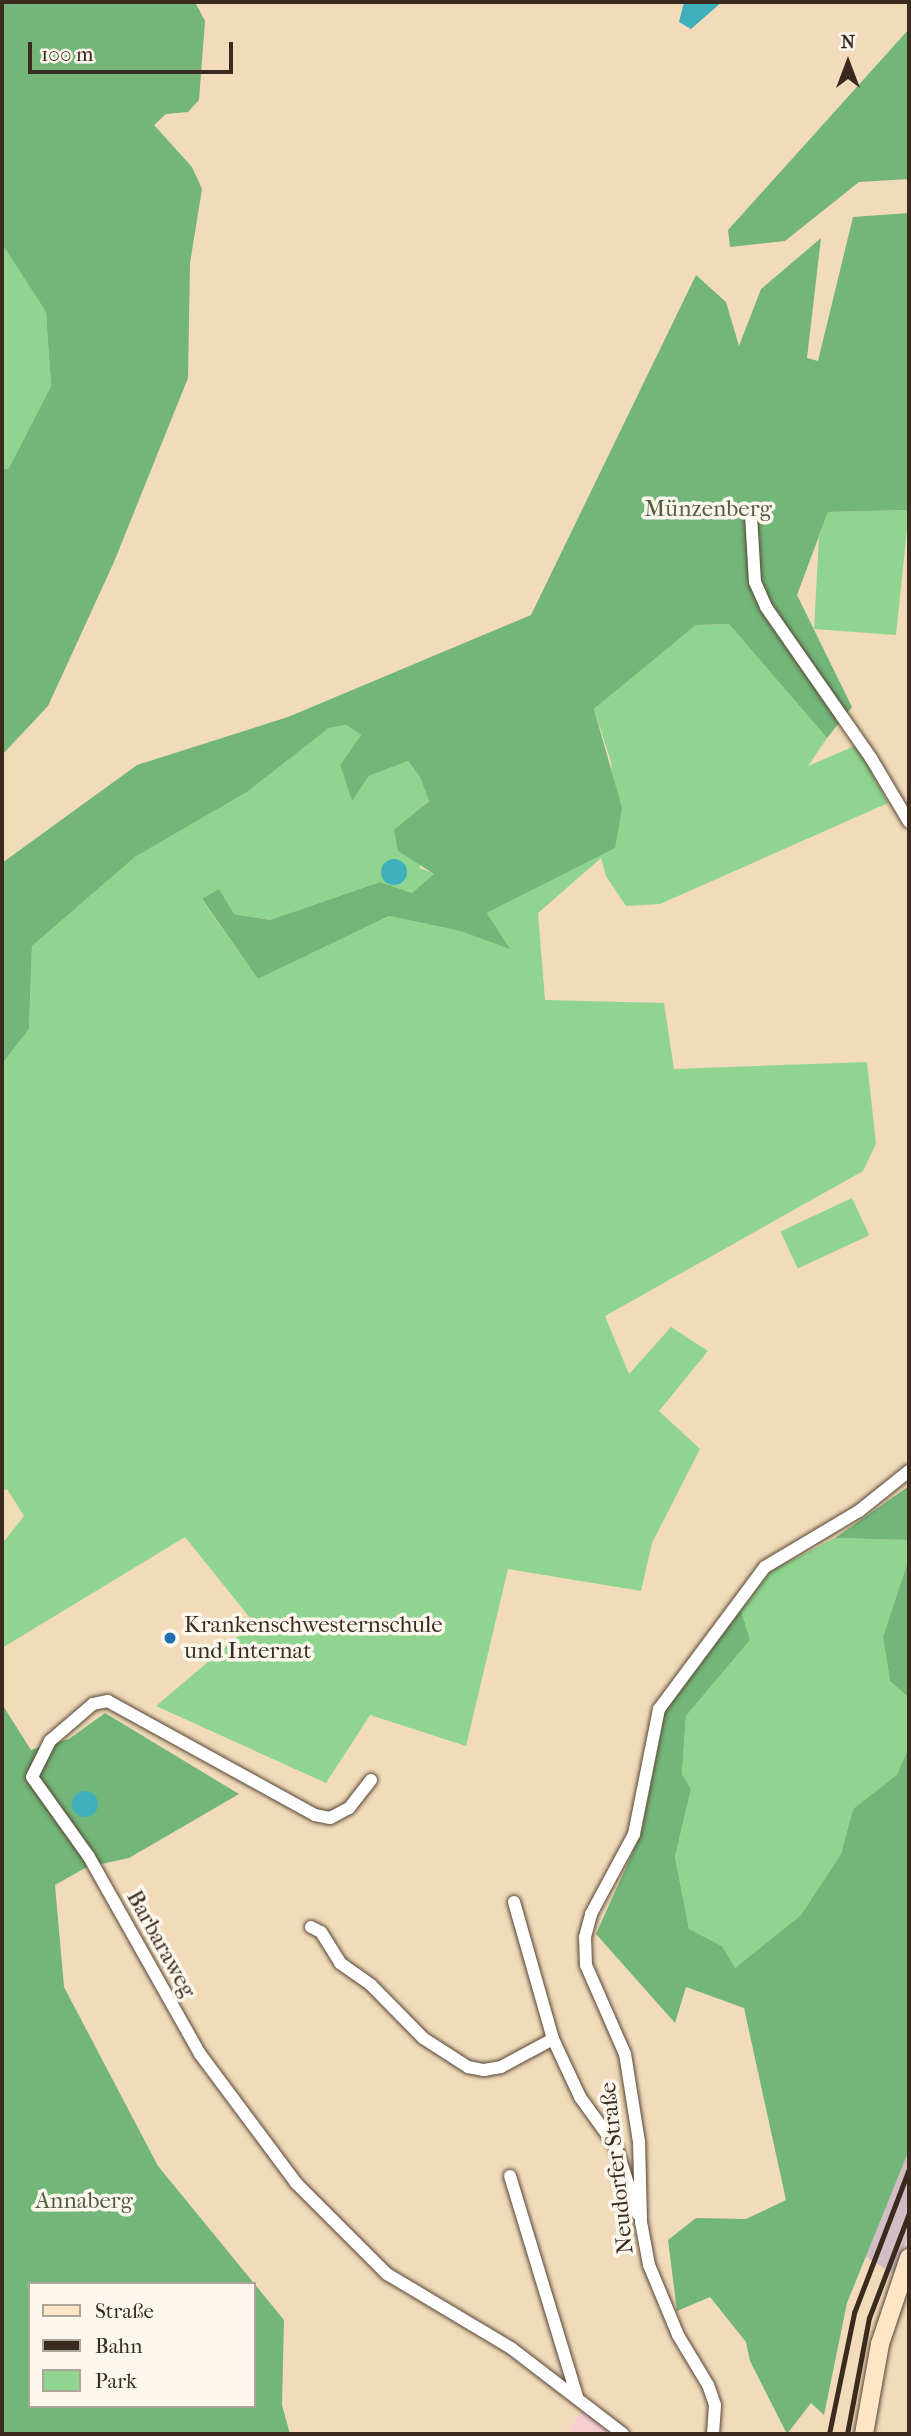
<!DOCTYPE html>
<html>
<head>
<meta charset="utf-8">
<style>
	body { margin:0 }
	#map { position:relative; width:911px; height:2436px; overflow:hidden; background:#f1dbba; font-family:"IM FELL French Canon",serif }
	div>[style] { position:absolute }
	.built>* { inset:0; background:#f7cfd3 }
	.industrial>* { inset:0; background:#d2bdc7 }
	.green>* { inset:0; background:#8fd58f; transform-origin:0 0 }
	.forest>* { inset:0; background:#73b67a }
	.water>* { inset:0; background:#40afbc }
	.round { border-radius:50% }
	.roads { filter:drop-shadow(0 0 2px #564535) drop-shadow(0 0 2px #564535) }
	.minor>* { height:12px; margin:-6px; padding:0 6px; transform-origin:6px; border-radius:6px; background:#fff }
	.secondary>* { height:18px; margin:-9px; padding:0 9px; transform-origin:9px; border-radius:9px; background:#fde5c5 }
	.rail>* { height:4.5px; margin:-2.25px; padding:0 2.25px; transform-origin:2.25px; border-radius:2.25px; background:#3b2a1e }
	.dots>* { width:19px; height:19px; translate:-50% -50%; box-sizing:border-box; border:4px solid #fbf7ec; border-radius:50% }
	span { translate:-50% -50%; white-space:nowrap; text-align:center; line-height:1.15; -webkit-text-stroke:7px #fbf7ec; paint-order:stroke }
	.park-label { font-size:23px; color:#545d40 }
	.poi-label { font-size:23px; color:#3b2a1e }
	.left { translate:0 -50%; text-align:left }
	.street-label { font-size:23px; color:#3b2a1e }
	.frame { position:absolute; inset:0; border:4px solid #3b2a1e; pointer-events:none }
	.legend { position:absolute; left:28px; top:2282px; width:228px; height:126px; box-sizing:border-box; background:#fbf7ec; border:2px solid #aea59a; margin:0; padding:9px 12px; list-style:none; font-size:21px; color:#3b2a1e }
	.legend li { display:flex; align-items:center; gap:14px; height:35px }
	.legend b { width:35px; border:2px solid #aea59a }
	.north { position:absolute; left:813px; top:28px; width:70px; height:70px; -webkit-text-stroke:5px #fbf7ec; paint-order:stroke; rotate:0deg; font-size:19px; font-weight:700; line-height:28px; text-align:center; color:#3b2a1e }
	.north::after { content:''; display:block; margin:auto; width:24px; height:32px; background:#3b2a1e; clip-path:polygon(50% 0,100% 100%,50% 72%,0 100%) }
	.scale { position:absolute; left:28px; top:42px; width:205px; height:32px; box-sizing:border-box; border:4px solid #3b2a1e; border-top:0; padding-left:9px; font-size:21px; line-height:24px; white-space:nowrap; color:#3b2a1e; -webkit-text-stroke:5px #fbf7ec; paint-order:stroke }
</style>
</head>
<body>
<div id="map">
	<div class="built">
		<i style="clip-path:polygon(582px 2411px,612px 2434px,565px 2434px)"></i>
	</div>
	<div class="industrial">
		<i style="clip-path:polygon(909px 2150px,909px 2235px,893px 2274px,865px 2256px)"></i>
	</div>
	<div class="green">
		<i style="clip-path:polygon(2px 244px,46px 312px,51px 386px,9px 468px,2px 470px)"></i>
		<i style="clip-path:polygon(909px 510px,896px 635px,814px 629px,819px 537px,828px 512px)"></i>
		<i style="clip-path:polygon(729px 624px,827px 738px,808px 766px,857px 745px,888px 803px,660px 904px,626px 906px,606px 876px,601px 858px,538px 913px,545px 1000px,664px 1003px,674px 1069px,867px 1062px,876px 1144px,863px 1171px,605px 1316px,629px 1374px,671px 1327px,708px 1351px,659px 1411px,700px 1449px,652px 1543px,641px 1591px,508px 1569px,466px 1746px,370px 1715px,326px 1783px,156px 1706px,254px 1623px,185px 1537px,2px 1648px,2px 1544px,24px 1516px,7px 1489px,2px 1491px,2px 1064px,29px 1029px,32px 946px,135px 857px,247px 792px,329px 728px,346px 725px,361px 735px,340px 765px,352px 800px,369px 776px,408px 761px,420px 777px,429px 800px,412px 817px,420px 868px,435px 874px,412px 893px,380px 882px,270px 920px,234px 914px,202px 900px,258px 979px,389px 916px,460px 931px,509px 948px,487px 913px,615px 847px,611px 762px,594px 709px,696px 625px)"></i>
		<i style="left:852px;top:1198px;width:41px;height:79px;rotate:65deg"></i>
		<i style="clip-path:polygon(835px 1538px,909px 1540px,909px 1558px,883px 1637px,890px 1681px,909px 1698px,909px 1747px,898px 1775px,853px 1809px,841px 1854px,801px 1915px,735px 1968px,722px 1946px,689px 1929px,675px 1857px,691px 1789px,682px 1775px,686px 1716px,750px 1640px,741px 1610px,771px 1571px)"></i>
	</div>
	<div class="forest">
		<i style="clip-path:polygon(2px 2px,195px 2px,205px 21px,199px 100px,188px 112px,166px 114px,154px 125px,192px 167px,202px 189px,190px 263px,188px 378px,114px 562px,48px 706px,2px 755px,2px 470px,9px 468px,51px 386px,46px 312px,2px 244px)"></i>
		<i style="clip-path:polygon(909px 29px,909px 179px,859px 182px,785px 241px,730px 247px,728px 230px)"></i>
		<i style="clip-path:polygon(909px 213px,909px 510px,828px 512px,797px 595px,852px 707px,827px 738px,729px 624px,696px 625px,594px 709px,622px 808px,615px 848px,487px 913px,510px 949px,460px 931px,389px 916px,258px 979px,202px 899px,219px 889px,234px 914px,270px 920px,380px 882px,412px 893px,434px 874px,398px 851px,394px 830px,429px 801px,420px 777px,408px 761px,369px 776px,352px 801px,340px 765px,361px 735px,346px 725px,329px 728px,247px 792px,135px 857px,32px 946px,29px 1029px,2px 1064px,2px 863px,137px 765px,288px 717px,531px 615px,696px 275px,726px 302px,739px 346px,761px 289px,821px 238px,807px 358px,818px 361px,853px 217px)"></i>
		<i style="clip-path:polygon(909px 1486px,909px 1540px,835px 1538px)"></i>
		<i style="clip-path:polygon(909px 1558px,909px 1698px,890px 1681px,883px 1637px)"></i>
		<i style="clip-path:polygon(741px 1610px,750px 1640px,686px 1716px,682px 1774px,691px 1789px,675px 1857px,689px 1929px,722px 1946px,735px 1968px,801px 1915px,841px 1854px,853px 1809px,897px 1775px,909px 1747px,909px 2150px,847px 2303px,824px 2415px,811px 2403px,787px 2434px,750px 2361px,746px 2342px,710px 2297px,677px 2311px,668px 2240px,696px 2218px,746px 2219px,786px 2200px,744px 2008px,686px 1987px,675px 2023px,596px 1934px,641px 1834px,665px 1711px)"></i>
		<i style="clip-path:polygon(evenodd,2px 1704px,31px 1750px,69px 1739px,105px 1713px,239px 1794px,129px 1858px,87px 1867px,55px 1885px,64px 1987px,158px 2166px,284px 2320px,282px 2405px,290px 2434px,2px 2434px,2px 1704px,30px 2284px,254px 2284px,254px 2406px,30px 2406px,30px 2284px)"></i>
	</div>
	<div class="water">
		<i style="clip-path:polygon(684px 2px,722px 2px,691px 29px,679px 22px)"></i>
		<i class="round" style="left:381px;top:859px;width:26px;height:26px"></i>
		<i class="round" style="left:72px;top:1791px;width:26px;height:26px"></i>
	</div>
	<div class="roads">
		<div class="minor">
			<i style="left:751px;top:515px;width:67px;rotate:86.6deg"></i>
			<i style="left:755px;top:582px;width:27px;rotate:66deg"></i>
			<i style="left:766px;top:607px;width:184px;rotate:55.2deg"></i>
			<i style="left:871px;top:758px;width:74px;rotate:59.3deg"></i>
			<i style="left:371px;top:1780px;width:36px;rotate:128deg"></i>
			<i style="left:349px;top:1808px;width:21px;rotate:152deg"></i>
			<i style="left:330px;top:1818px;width:15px;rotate:-169deg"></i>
			<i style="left:315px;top:1815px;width:236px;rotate:-151.2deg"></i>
			<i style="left:108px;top:1701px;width:15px;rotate:169deg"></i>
			<i style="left:93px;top:1704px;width:57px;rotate:139.3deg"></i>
			<i style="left:50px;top:1741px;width:40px;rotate:116.6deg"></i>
			<i style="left:32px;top:1777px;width:98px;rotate:54.5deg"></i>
			<i style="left:89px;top:1857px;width:226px;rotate:60.6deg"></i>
			<i style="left:200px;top:2054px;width:161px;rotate:53.3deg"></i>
			<i style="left:296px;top:2183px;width:129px;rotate:45deg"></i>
			<i style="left:387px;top:2274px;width:144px;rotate:30.8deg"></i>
			<i style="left:511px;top:2348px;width:141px;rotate:37.5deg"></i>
			<i style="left:514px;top:1902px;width:142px;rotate:74.1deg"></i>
			<i style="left:553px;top:2039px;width:64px;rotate:65deg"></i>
			<i style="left:580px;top:2097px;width:62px;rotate:54.2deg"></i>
			<i style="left:616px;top:2147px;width:71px;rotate:71.8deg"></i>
			<i style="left:311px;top:1927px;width:11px;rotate:27deg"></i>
			<i style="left:321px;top:1932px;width:36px;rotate:58deg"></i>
			<i style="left:340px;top:1963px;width:38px;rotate:35deg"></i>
			<i style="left:371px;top:1985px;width:74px;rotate:45.5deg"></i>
			<i style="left:423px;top:2038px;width:54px;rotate:32.8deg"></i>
			<i style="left:468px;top:2067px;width:16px;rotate:11deg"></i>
			<i style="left:484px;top:2070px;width:17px;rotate:-10deg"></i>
			<i style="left:501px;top:2067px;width:59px;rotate:-28.3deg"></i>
			<i style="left:510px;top:2176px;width:230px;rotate:73.1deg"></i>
			<i style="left:713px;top:2434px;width:29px;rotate:-86deg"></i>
			<i style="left:715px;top:2405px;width:21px;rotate:-109deg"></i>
			<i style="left:708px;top:2385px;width:58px;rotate:-121deg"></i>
			<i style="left:678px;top:2335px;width:76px;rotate:-112.5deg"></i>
			<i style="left:649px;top:2265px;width:44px;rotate:-100.5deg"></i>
			<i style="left:641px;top:2222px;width:80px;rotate:-91.4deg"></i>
			<i style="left:639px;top:2142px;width:89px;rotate:-99deg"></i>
			<i style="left:625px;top:2054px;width:97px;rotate:-113.7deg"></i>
			<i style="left:586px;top:1965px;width:28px;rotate:-92deg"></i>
			<i style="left:585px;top:1937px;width:24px;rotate:-75deg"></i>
			<i style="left:591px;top:1914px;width:91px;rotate:-61.7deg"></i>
			<i style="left:634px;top:1834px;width:127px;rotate:-78.7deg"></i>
			<i style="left:659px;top:1709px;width:177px;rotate:-53.3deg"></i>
			<i style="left:765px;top:1567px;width:109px;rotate:-30.8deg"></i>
			<i style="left:859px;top:1511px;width:64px;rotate:-38.7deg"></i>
		</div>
		<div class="secondary">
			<i style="left:864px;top:2434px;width:91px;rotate:-79.9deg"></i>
			<i style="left:880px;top:2344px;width:91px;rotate:-71.4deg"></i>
		</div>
	</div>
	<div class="rail">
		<i style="left:829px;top:2434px;width:124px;rotate:-78.3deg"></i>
		<i style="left:854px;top:2313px;width:154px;rotate:-69.1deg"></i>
		<i style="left:847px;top:2434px;width:118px;rotate:-79.3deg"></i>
		<i style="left:869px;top:2318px;width:112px;rotate:-69.1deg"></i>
	</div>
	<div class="dots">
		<i style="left:170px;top:1638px;background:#1f6fb2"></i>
	</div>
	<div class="park-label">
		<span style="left:708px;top:509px">Münzenberg</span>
		<span style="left:84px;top:2201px">Annaberg</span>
	</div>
	<div class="poi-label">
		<span class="left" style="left:184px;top:1638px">Krankenschwesternschule<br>und Internat</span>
	</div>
	<div class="street-label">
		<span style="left:161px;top:1944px;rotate:61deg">Barbaraweg</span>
		<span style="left:617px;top:2168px;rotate:-96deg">Neudorfer Straße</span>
	</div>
	<div class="frame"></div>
	<ul class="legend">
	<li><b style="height:9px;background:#fde5c5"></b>Straße</li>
	<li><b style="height:9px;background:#3b2a1e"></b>Bahn</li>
	<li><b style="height:19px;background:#8fd58f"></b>Park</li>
	</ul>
	<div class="north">N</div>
	<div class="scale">100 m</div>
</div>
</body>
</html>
